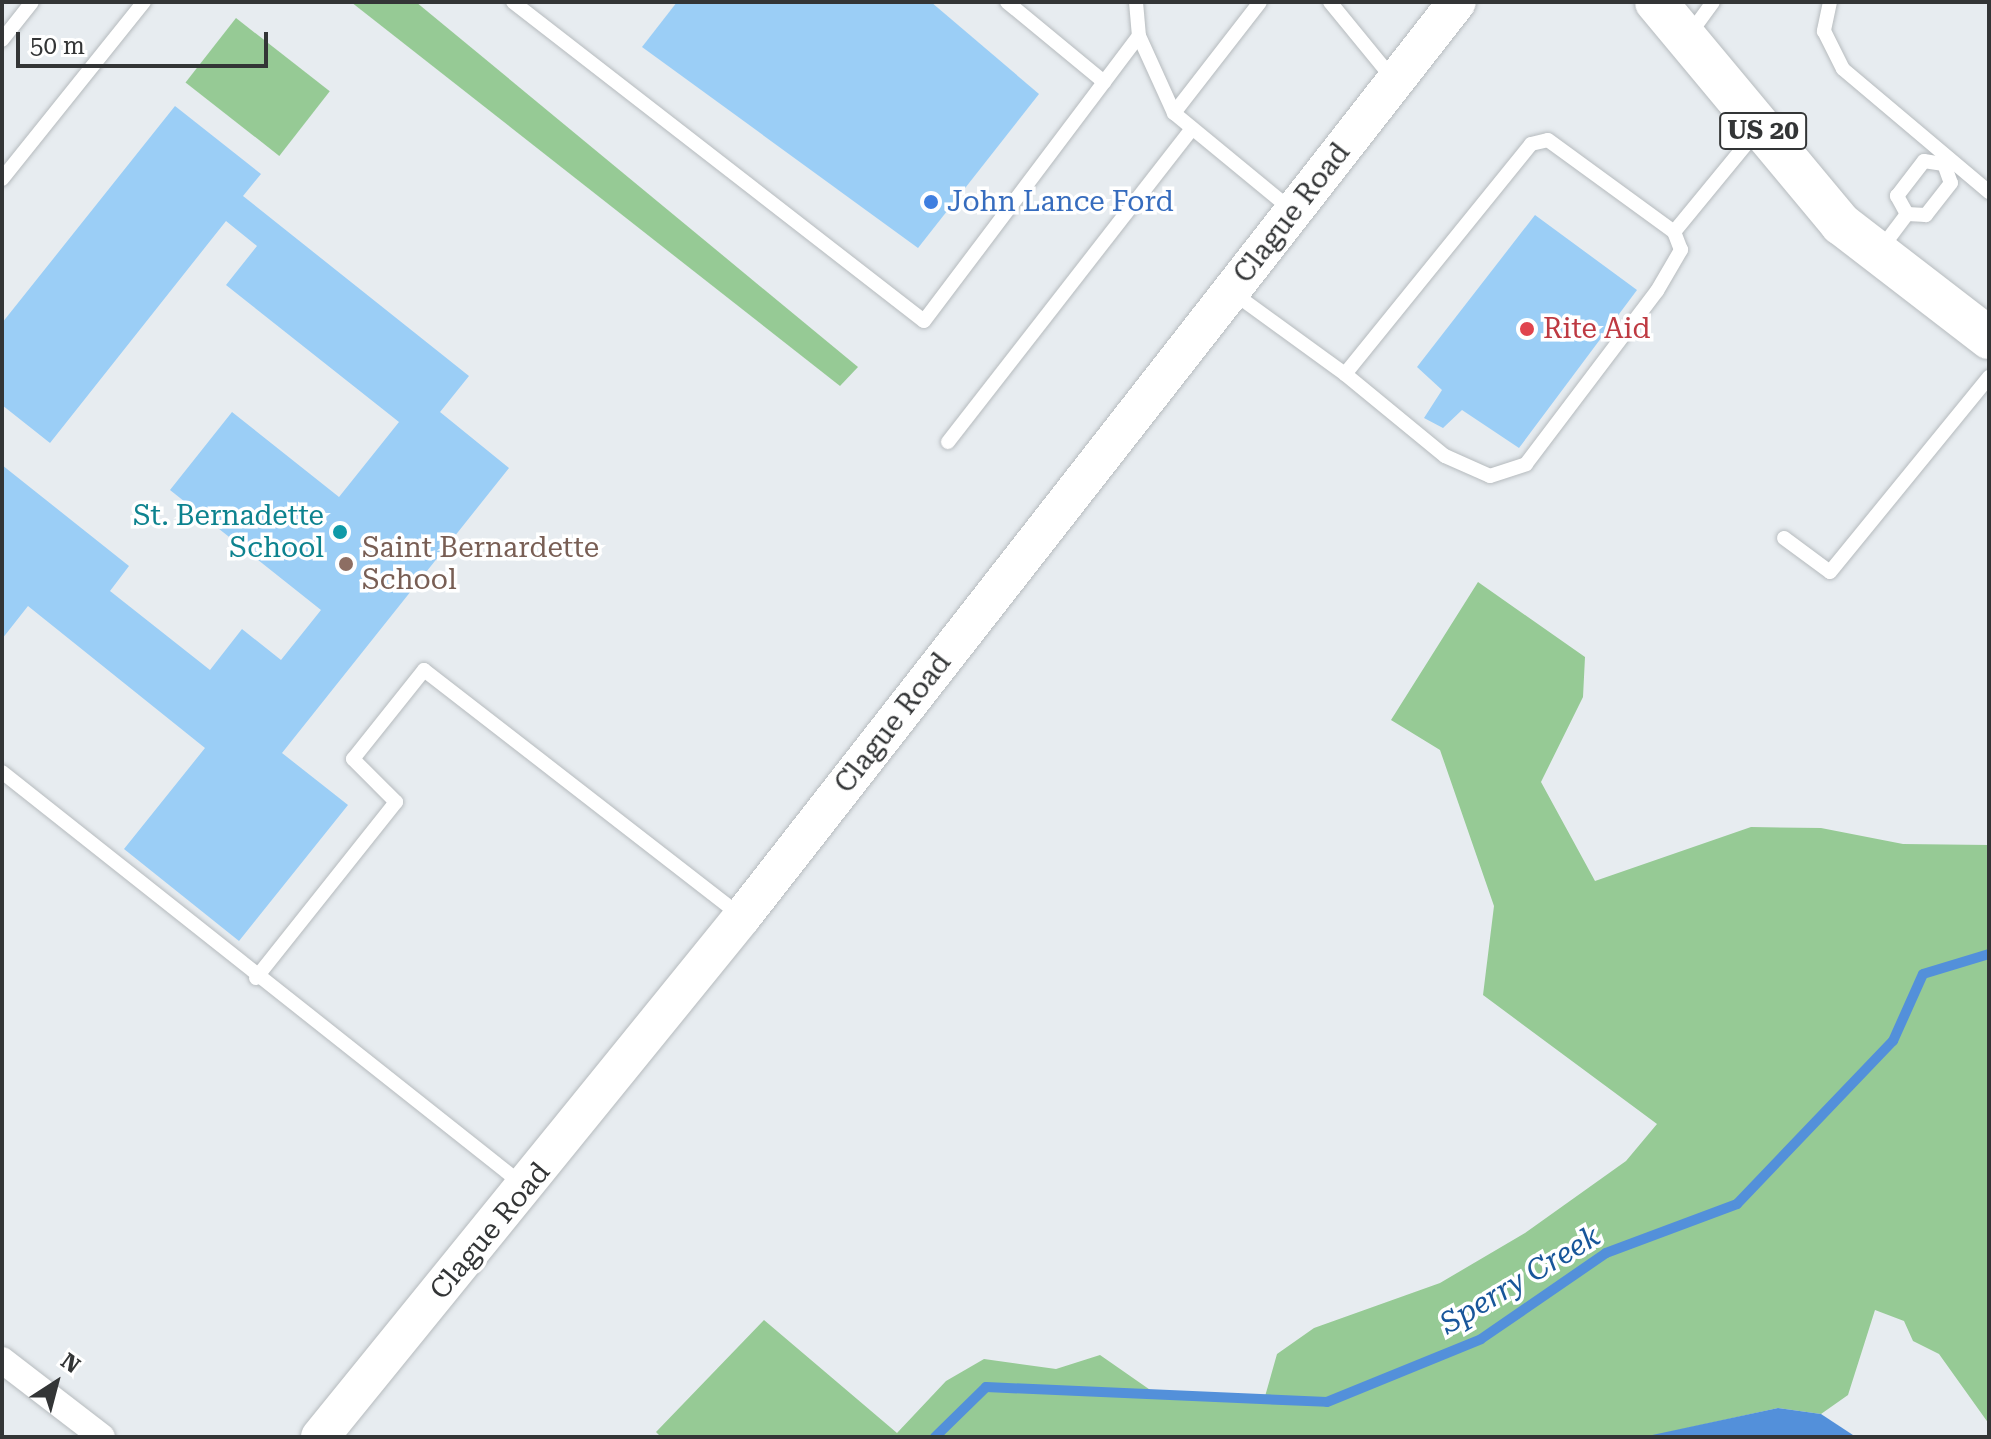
<!DOCTYPE html>
<html>
<head>
<meta charset="utf-8">
<style>
	body { margin:0 }
	#map { position:relative; width:1991px; height:1439px; overflow:hidden; background:#e7ecf0; font-family:"Roboto Serif",serif }
	div>[style] { position:absolute }
	.green>* { inset:0; background:#96ca95; transform-origin:0 0 }
	.water>* { inset:0; background:#5390da }
	.stream>* { height:10px; margin:-5px; padding:0 5px; transform-origin:5px; border-radius:5px; background:#5390da }
	.building>* { inset:0; background:#9bcef6 }
	.roads { filter:drop-shadow(0 0 2px #b6bbbe) drop-shadow(0 0 2px #b6bbbe) }
	.lane>* { height:14px; margin:-7px; padding:0 7px; transform-origin:7px; border-radius:7px; background:#fff }
	.street>* { height:26px; margin:-13px; padding:0 13px; transform-origin:13px; border-radius:13px; background:#fff }
	.secondary>* { height:38px; margin:-19px; padding:0 19px; transform-origin:19px; border-radius:19px; background:#fff }
	.primary>* { height:42px; margin:-21px; padding:0 21px; transform-origin:21px; border-radius:21px; background:#fff }
	.dots>* { width:22px; height:22px; translate:-50% -50%; box-sizing:border-box; border:4px solid #fff; border-radius:50% }
	span { translate:-50% -50%; white-space:nowrap; text-align:center; line-height:1.15; -webkit-text-stroke:7px #fff; paint-order:stroke }
	.shield-label span { padding:2px 6px; background:#fff; border:2px solid; border-radius:6px; -webkit-text-stroke-width:0 }
	.shield-label { font-size:26px; color:#333536; font-weight:700 }
	.shop-label { font-size:28px; color:#366cbe }
	.left { translate:0 -50%; text-align:left }
	.street-label { font-size:28px; color:#333536 }
	.health-label { font-size:28px; color:#be3a42 }
	.culture-label { font-size:28px; color:#0d838f }
	.right { translate:-100% -50%; text-align:right }
	.education-label { font-size:28px; color:#785e54 }
	.water-label { font-size:30px; color:#18569a; font-style:italic }
	.frame { position:absolute; inset:0; border:4px solid #333536; pointer-events:none }
	.north { position:absolute; left:16px; top:1343px; width:80px; height:80px; -webkit-text-stroke:6px #fff; paint-order:stroke; rotate:36deg; font-size:22px; font-weight:700; line-height:32px; text-align:center; color:#333536 }
	.north::after { content:''; display:block; margin:auto; width:28px; height:36px; background:#333536; clip-path:polygon(50% 0,100% 100%,50% 72%,0 100%) }
	.scale { position:absolute; left:16px; top:32px; width:252px; height:36px; box-sizing:border-box; border:4px solid #333536; border-top:0; padding-left:10px; font-size:24px; line-height:28px; white-space:nowrap; color:#333536; -webkit-text-stroke:6px #fff; paint-order:stroke }
</style>
</head>
<body>
<div id="map">
	<div class="green">
		<i style="clip-path:polygon(351px 2px,416px 2px,858px 367px,840px 386px)"></i>
		<i style="left:236px;top:18px;width:119px;height:82px;rotate:38deg"></i>
		<i style="clip-path:polygon(1478px 582px,1585px 657px,1583px 697px,1541px 782px,1595px 881px,1751px 827px,1821px 828px,1903px 844px,1989px 845px,1989px 1424px,1939px 1354px,1913px 1341px,1904px 1321px,1875px 1310px,1848px 1395px,1821px 1414px,1778px 1408px,1647px 1437px,661px 1437px,656px 1432px,764px 1320px,897px 1433px,946px 1381px,984px 1359px,1056px 1369px,1100px 1355px,1156px 1394px,1264px 1400px,1277px 1354px,1314px 1328px,1440px 1283px,1525px 1233px,1626px 1161px,1657px 1124px,1483px 995px,1494px 906px,1440px 750px,1391px 720px)"></i>
	</div>
	<div class="water">
		<i style="clip-path:polygon(1778px 1408px,1821px 1414px,1856px 1437px,1643px 1437px)"></i>
	</div>
	<div class="stream">
		<i style="left:935px;top:1437px;width:71px;rotate:-44.4deg"></i>
		<i style="left:986px;top:1387px;width:341px;rotate:2.5deg"></i>
		<i style="left:1327px;top:1402px;width:166px;rotate:-22.2deg"></i>
		<i style="left:1481px;top:1339px;width:152px;rotate:-34.5deg"></i>
		<i style="left:1606px;top:1253px;width:140px;rotate:-20.5deg"></i>
		<i style="left:1737px;top:1204px;width:226px;rotate:-46.3deg"></i>
		<i style="left:1893px;top:1041px;width:73px;rotate:-65.9deg"></i>
		<i style="left:1923px;top:974px;width:69px;rotate:-16.9deg"></i>
	</div>
	<div class="building">
		<i style="clip-path:polygon(677px 2px,931px 2px,1039px 94px,918px 248px,642px 47px)"></i>
		<i style="clip-path:polygon(175px 106px,261px 174px,243px 196px,469px 376px,440px 412px,509px 468px,282px 753px,348px 805px,239px 941px,124px 849px,205px 748px,28px 606px,2px 639px,2px 465px,129px 566px,110px 591px,210px 670px,242px 629px,281px 660px,321px 610px,170px 490px,232px 412px,339px 497px,399px 422px,226px 285px,257px 246px,226px 221px,50px 443px,2px 405px,2px 323px)"></i>
		<i style="clip-path:polygon(1535px 215px,1637px 290px,1519px 448px,1462px 410px,1443px 428px,1424px 418px,1442px 390px,1417px 367px)"></i>
	</div>
	<div class="roads">
		<div class="lane">
			<i style="left:513px;top:2px;width:520px;rotate:37.82deg"></i>
			<i style="left:924px;top:321px;width:357px;rotate:-53deg"></i>
			<i style="left:1139px;top:36px;width:85px;rotate:65.6deg"></i>
			<i style="left:1174px;top:113px;width:154px;rotate:39.5deg"></i>
			<i style="left:1007px;top:2px;width:126px;rotate:39.5deg"></i>
			<i style="left:1136px;top:2px;width:34px;rotate:85deg"></i>
			<i style="left:1330px;top:2px;width:99px;rotate:50.7deg"></i>
			<i style="left:1830px;top:2px;width:30px;rotate:102deg"></i>
			<i style="left:1824px;top:31px;width:42px;rotate:63.4deg"></i>
			<i style="left:1843px;top:69px;width:191px;rotate:40.1deg"></i>
			<i style="left:1689px;top:35px;width:41px;rotate:-54deg"></i>
			<i style="left:2px;top:40px;width:48px;rotate:-51.7deg"></i>
			<i style="left:1174px;top:113px;width:140px;rotate:-52.2deg"></i>
			<i style="left:1924px;top:161px;width:20px;rotate:9deg"></i>
			<i style="left:1944px;top:164px;width:20px;rotate:70deg"></i>
			<i style="left:1951px;top:183px;width:41px;rotate:128deg"></i>
			<i style="left:1926px;top:215px;width:19px;rotate:-177deg"></i>
			<i style="left:1907px;top:214px;width:21px;rotate:-119deg"></i>
			<i style="left:1897px;top:196px;width:44px;rotate:-52.4deg"></i>
			<i style="left:2px;top:179px;width:227px;rotate:-51.3deg"></i>
			<i style="left:1880px;top:250px;width:45px;rotate:-53.1deg"></i>
			<i style="left:1232px;top:292px;width:140px;rotate:36deg"></i>
			<i style="left:1345px;top:374px;width:296px;rotate:-51deg"></i>
			<i style="left:1531px;top:144px;width:17px;rotate:-13deg"></i>
			<i style="left:1548px;top:140px;width:156px;rotate:36.1deg"></i>
			<i style="left:1674px;top:232px;width:131px;rotate:-50.6deg"></i>
			<i style="left:1345px;top:374px;width:129px;rotate:39.4deg"></i>
			<i style="left:1445px;top:456px;width:49px;rotate:24deg"></i>
			<i style="left:1490px;top:476px;width:38px;rotate:-18deg"></i>
			<i style="left:1526px;top:464px;width:217px;rotate:-52.9deg"></i>
			<i style="left:1657px;top:291px;width:48px;rotate:-59.7deg"></i>
			<i style="left:1681px;top:250px;width:19px;rotate:-111deg"></i>
			<i style="left:948px;top:442px;width:394px;rotate:-52.1deg"></i>
			<i style="left:1784px;top:538px;width:57px;rotate:36.5deg"></i>
			<i style="left:1830px;top:572px;width:252px;rotate:-50.8deg"></i>
			<i style="left:2px;top:772px;width:663px;rotate:38.39deg"></i>
			<i style="left:256px;top:978px;width:225px;rotate:-51.5deg"></i>
			<i style="left:396px;top:802px;width:61px;rotate:-135deg"></i>
			<i style="left:353px;top:759px;width:114px;rotate:-51.4deg"></i>
			<i style="left:424px;top:670px;width:403px;rotate:37.8deg"></i>
		</div>
		<div class="street">
			<i style="left:2px;top:1360px;width:126px;rotate:37.6deg"></i>
		</div>
		<div class="secondary">
			<i style="left:320px;top:1437px;width:670px;rotate:-50.94deg"></i>
			<i style="left:742px;top:917px;width:1161px;rotate:-52deg"></i>
		</div>
		<div class="primary">
			<i style="left:1656px;top:2px;width:289px;rotate:50.2deg"></i>
			<i style="left:1841px;top:224px;width:187px;rotate:37.6deg"></i>
		</div>
	</div>
	<div class="dots">
		<i style="left:931px;top:202px;background:#3f7fe0"></i>
		<i style="left:1527px;top:329px;background:#e0444e"></i>
		<i style="left:340px;top:532px;background:#0f9aa8"></i>
		<i style="left:346px;top:564px;background:#8d6e63"></i>
	</div>
	<div class="shield-label">
		<span style="left:1763px;top:131px">US 20</span>
	</div>
	<div class="shop-label">
		<span class="left" style="left:947px;top:202px">John Lance Ford</span>
	</div>
	<div class="street-label">
		<span style="left:1292px;top:213px;rotate:-52deg">Clague Road</span>
		<span style="left:893px;top:723px;rotate:-52deg">Clague Road</span>
		<span style="left:490px;top:1231px;rotate:-50deg">Clague Road</span>
	</div>
	<div class="health-label">
		<span class="left" style="left:1543px;top:329px">Rite Aid</span>
	</div>
	<div class="culture-label">
		<span class="right" style="left:324px;top:532px">St. Bernadette<br>School</span>
	</div>
	<div class="education-label">
		<span class="left" style="left:362px;top:564px">Saint Bernardette<br>School</span>
	</div>
	<div class="water-label">
		<span style="left:1520px;top:1280px;rotate:-31deg">Sperry Creek</span>
	</div>
	<div class="frame"></div>
	<div class="north">N</div>
	<div class="scale">50 m</div>
</div>
</body>
</html>
